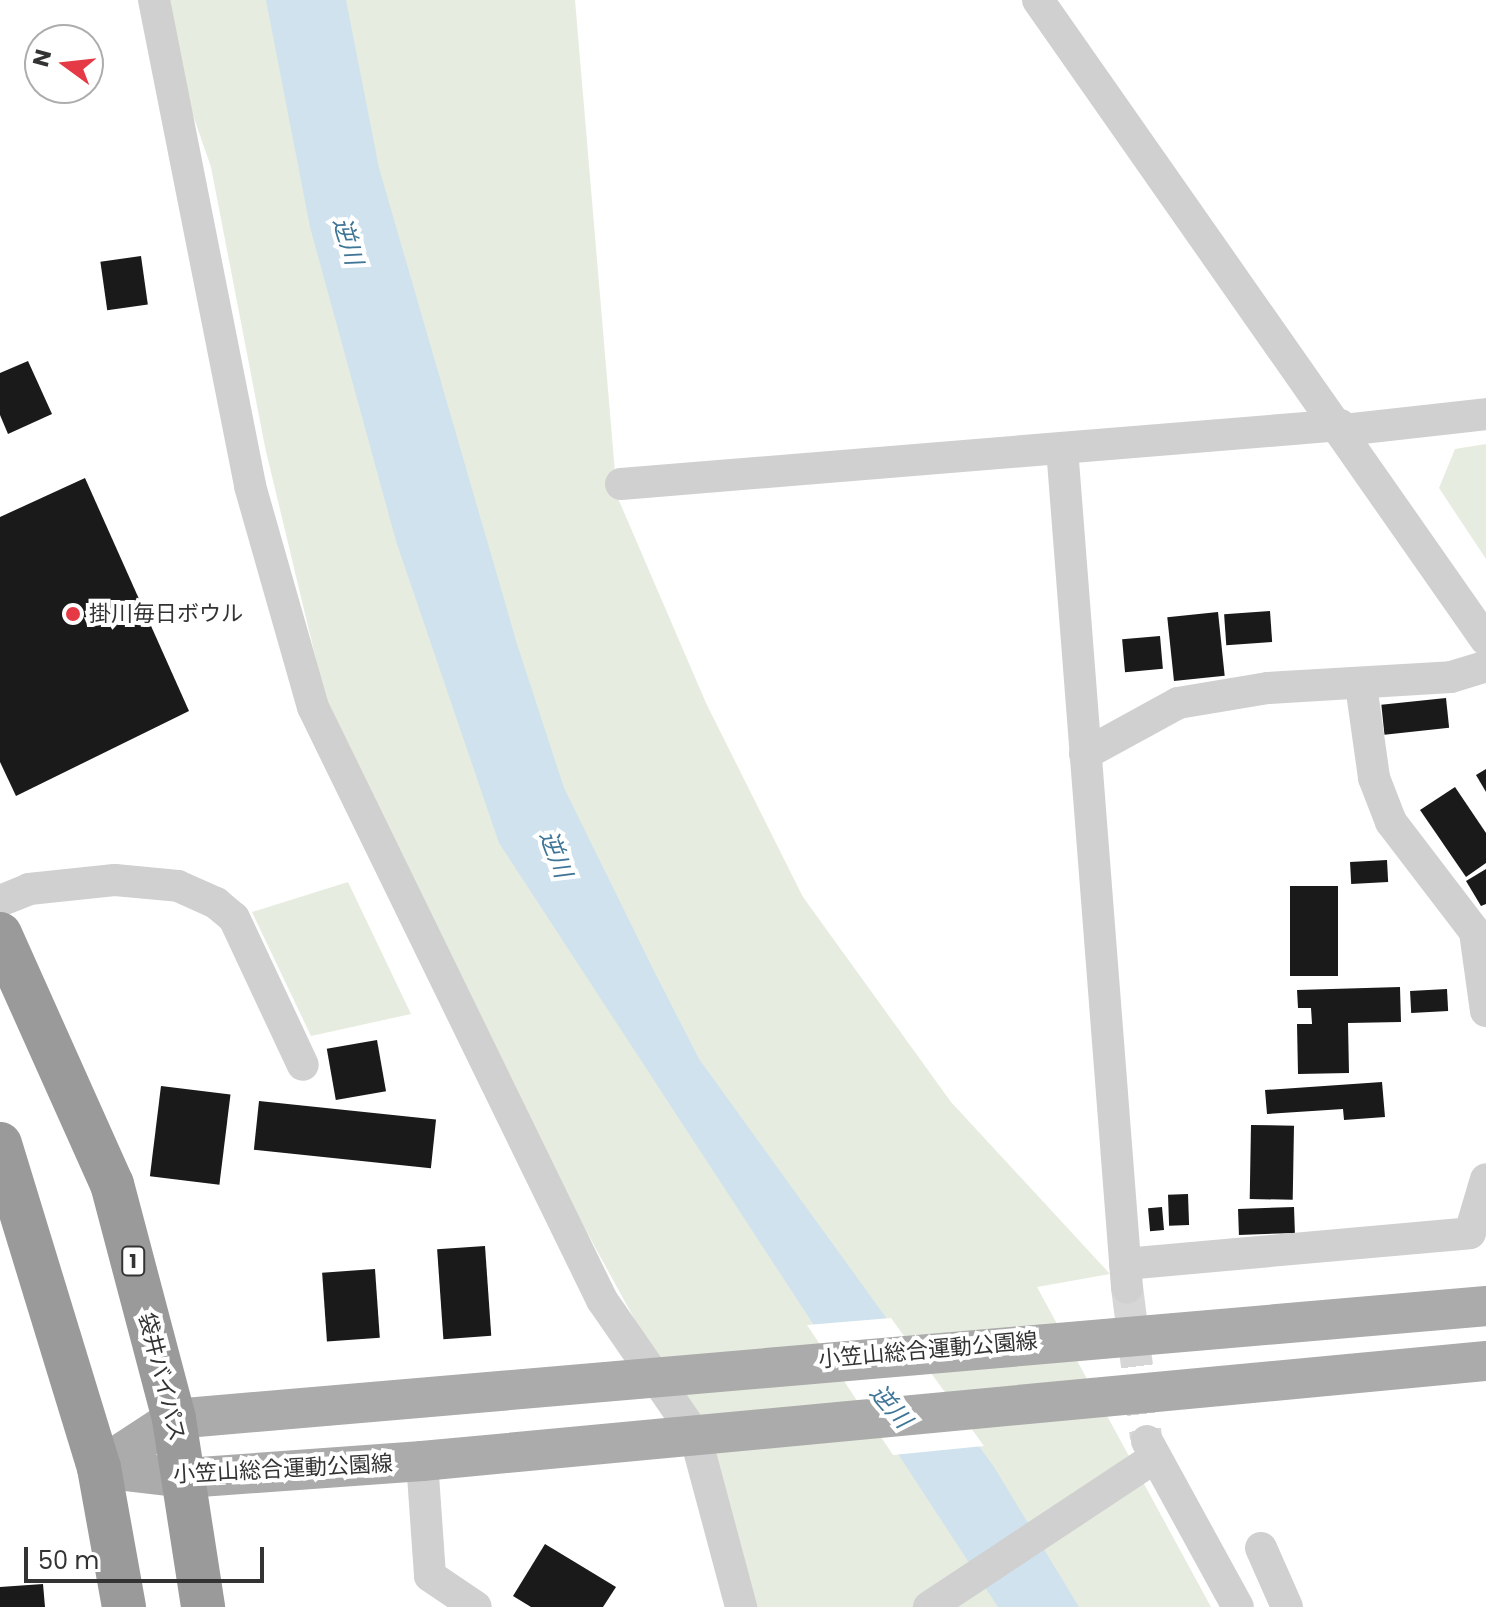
<!DOCTYPE html>
<html>
<head>
<meta charset="utf-8">
<style>
	body { margin:0 }
	#map { position:relative; width:1486px; height:1607px; overflow:hidden; background:#fff; font-family:Poppins,"Noto Sans JP",sans-serif }
	div>[style] { position:absolute }
	.green>* { inset:0; background:#e6ecdf }
	.water>* { inset:0; background:#cfe2ee }
	.pier>* { inset:0; background:#fff }
	.building>* { inset:0; background:#1a1a1a; transform-origin:0 0 }
	.minor-tunnel>* { height:32px; margin-top:-16px; transform-origin:0; background:repeating-linear-gradient(90deg,#d6d6d6 0 32px,transparent 0 48px) }
	.minor>* { height:32px; margin:-16px; padding:0 16px; transform-origin:16px; border-radius:16px; background:#d0d0d0 }
	.major>* { height:40px; margin:-20px; padding:0 20px; transform-origin:20px; border-radius:20px; background:#ababab }
	.highway>* { height:44px; margin:-22px; padding:0 22px; transform-origin:22px; border-radius:22px; background:#9a9a9a }
	.dots>* { width:22px; height:22px; translate:-50% -50%; box-sizing:border-box; border:4px solid #fff; border-radius:50% }
	span { translate:-50% -50%; white-space:nowrap; text-align:center; line-height:1.15; -webkit-text-stroke:8px #fff; paint-order:stroke }
	.shield-label span { padding:2px 6px; background:#fff; border:2px solid; border-radius:6px; -webkit-text-stroke-width:0 }
	.shield-label { font-size:20px; color:#333; font-weight:700 }
	.poi-label { font-size:22px; color:#333 }
	.left { translate:0 -50%; text-align:left }
	.street-label { font-size:22px; color:#333 }
	.water-label { font-size:24px; color:#3f7597; font-style:italic }
	.north { position:absolute; left:24px; top:24px; width:80px; height:80px; box-sizing:border-box; background:#fff; border:2px solid #adadad; border-radius:50%; rotate:285deg; font-size:22px; font-weight:700; line-height:32px; text-align:center; color:#333 }
	.north::after { content:''; display:block; margin:auto; width:28px; height:36px; background:#e63946; clip-path:polygon(50% 0,100% 100%,50% 72%,0 100%) }
	.scale { position:absolute; left:24px; top:1547px; width:240px; height:36px; box-sizing:border-box; border:4px solid #333; border-top:0; padding-left:10px; font-size:24px; line-height:28px; white-space:nowrap; color:#333; -webkit-text-stroke:6px #fff; paint-order:stroke }
</style>
</head>
<body>
<div id="map">
	<div class="green">
		<i style="clip-path:polygon(153px 0,575px 0,617px 496px,706px 703px,803px 897px,951px 1102px,1110px 1274px,1037px 1287px,1211px 1607px,751px 1607px,646px 1340px,550px 1165px,324px 693px,265px 447px,211px 167px)"></i>
		<i style="clip-path:polygon(1486px 444px,1486px 559px,1439px 488px,1455px 449px)"></i>
		<i style="clip-path:polygon(348px 882px,411px 1014px,311px 1036px,252px 912px)"></i>
	</div>
	<div class="water">
		<i style="clip-path:polygon(266px 0,346px 0,379px 168px,517px 644px,564px 788px,654px 971px,699px 1059px,994px 1467px,1079px 1607px,998px 1607px,499px 843px,396px 541px,310px 227px)"></i>
	</div>
	<div class="pier">
		<i style="clip-path:polygon(891px 1318px,984px 1446px,893px 1455px,807px 1325px)"></i>
	</div>
	<div class="building">
		<i style="left:141px;top:256px;width:49px;height:41px;rotate:82deg"></i>
		<i style="clip-path:polygon(28px 361px,52px 414px,8px 434px,0 415px,0 373px)"></i>
		<i style="clip-path:polygon(85px 478px,189px 711px,16px 796px,0 762px,0 517px)"></i>
		<i style="left:1270px;top:611px;width:31px;height:46px;rotate:86deg"></i>
		<i style="left:1218px;top:612px;width:64px;height:51px;rotate:84deg"></i>
		<i style="left:1160px;top:636px;width:33px;height:38px;rotate:85deg"></i>
		<i style="left:1446px;top:698px;width:30px;height:65px;rotate:84deg"></i>
		<i style="clip-path:polygon(1486px 769px,1486px 792px,1476px 775px)"></i>
		<i style="clip-path:polygon(1455px 787px,1486px 833px,1486px 863px,1466px 877px,1420px 810px)"></i>
		<i style="left:1387px;top:860px;width:22px;height:37px;rotate:87deg"></i>
		<i style="clip-path:polygon(1486px 869px,1486px 904px,1481px 906px,1466px 881px)"></i>
		<i style="left:1290px;top:886px;width:48px;height:90px"></i>
		<i style="clip-path:polygon(1400px 987px,1401px 1022px,1348px 1023px,1349px 1073px,1298px 1074px,1297px 1024px,1312px 1024px,1311px 1008px,1298px 1008px,1297px 990px)"></i>
		<i style="left:1447px;top:989px;width:22px;height:37px;rotate:87deg"></i>
		<i style="left:377px;top:1040px;width:52px;height:51px;rotate:80deg"></i>
		<i style="clip-path:polygon(1382px 1082px,1385px 1117px,1344px 1120px,1343px 1109px,1267px 1114px,1265px 1090px)"></i>
		<i style="left:161px;top:1086px;width:70px;height:91px;rotate:7deg"></i>
		<i style="left:259px;top:1101px;width:178px;height:49px;rotate:6deg"></i>
		<i style="left:1251px;top:1125px;width:43px;height:74px;rotate:1deg"></i>
		<i style="left:1188px;top:1194px;width:31px;height:20px;rotate:88deg"></i>
		<i style="left:1162px;top:1207px;width:23px;height:14px;rotate:85deg"></i>
		<i style="left:1294px;top:1207px;width:26px;height:56px;rotate:88deg"></i>
		<i style="left:485px;top:1246px;width:90px;height:48px;rotate:86deg"></i>
		<i style="left:375px;top:1269px;width:69px;height:53px;rotate:86deg"></i>
		<i style="clip-path:polygon(545px 1544px,616px 1587px,603px 1607px,531px 1607px,513px 1596px)"></i>
		<i style="clip-path:polygon(43px 1584px,45px 1607px,0 1607px,0 1587px)"></i>
	</div>
	<div class="minor-tunnel">
		<i style="left:1127px;top:1287px;width:152px;rotate:82.8deg"></i>
	</div>
	<div class="minor">
		<i style="left:154px;top:0;width:495px;rotate:78.8deg"></i>
		<i style="left:250px;top:486px;width:230px;rotate:74.1deg"></i>
		<i style="left:313px;top:707px;width:660px;rotate:64.02deg"></i>
		<i style="left:602px;top:1300px;width:164px;rotate:55.4deg"></i>
		<i style="left:695px;top:1435px;width:178px;rotate:75deg"></i>
		<i style="left:1038px;top:0;width:781px;rotate:55.01deg"></i>
		<i style="left:1344px;top:430px;width:143px;rotate:-6.4deg"></i>
		<i style="left:1062px;top:448px;width:842px;rotate:85.57deg"></i>
		<i style="left:621px;top:484px;width:722px;rotate:-4.68deg"></i>
		<i style="left:1361px;top:685px;width:94px;rotate:82deg"></i>
		<i style="left:1374px;top:778px;width:47px;rotate:68.9deg"></i>
		<i style="left:1391px;top:822px;width:138px;rotate:52.6deg"></i>
		<i style="left:1475px;top:932px;width:80px;rotate:82.1deg"></i>
		<i style="left:1085px;top:754px;width:106px;rotate:-28.7deg"></i>
		<i style="left:1178px;top:703px;width:91px;rotate:-9.5deg"></i>
		<i style="left:1268px;top:688px;width:183px;rotate:-3.4deg"></i>
		<i style="left:1451px;top:677px;width:37px;rotate:-17deg"></i>
		<i style="left:0;top:901px;width:31px;rotate:-22deg"></i>
		<i style="left:29px;top:889px;width:86px;rotate:-6deg"></i>
		<i style="left:115px;top:880px;width:63px;rotate:5.4deg"></i>
		<i style="left:178px;top:886px;width:42px;rotate:24.1deg"></i>
		<i style="left:216px;top:903px;width:23px;rotate:40deg"></i>
		<i style="left:234px;top:918px;width:162px;rotate:64.9deg"></i>
		<i style="left:1125px;top:1264px;width:346px;rotate:-5.1deg"></i>
		<i style="left:1470px;top:1233px;width:56px;rotate:-73.5deg"></i>
		<i style="left:1147px;top:1441px;width:189px;rotate:61.3deg"></i>
		<i style="left:422px;top:1461px;width:115px;rotate:86deg"></i>
		<i style="left:430px;top:1576px;width:55px;rotate:34deg"></i>
		<i style="left:1261px;top:1548px;width:64px;rotate:66.2deg"></i>
		<i style="left:929px;top:1607px;width:270px;rotate:-33.5deg"></i>
	</div>
	<div class="major">
		<i style="left:99px;top:1468px;width:90px;rotate:-33.2deg"></i>
		<i style="left:174px;top:1419px;width:1317px;rotate:-4.92deg"></i>
		<i style="left:99px;top:1468px;width:88px;rotate:6.6deg"></i>
		<i style="left:186px;top:1478px;width:237px;rotate:-4.1deg"></i>
		<i style="left:422px;top:1461px;width:1069px;rotate:-5.37deg"></i>
	</div>
	<div class="highway">
		<i style="left:0;top:934px;width:274px;rotate:65.9deg"></i>
		<i style="left:112px;top:1184px;width:243px;rotate:75.2deg"></i>
		<i style="left:174px;top:1419px;width:190px;rotate:81.2deg"></i>
		<i style="left:0;top:1144px;width:339px;rotate:73deg"></i>
		<i style="left:99px;top:1468px;width:141px;rotate:79.8deg"></i>
	</div>
	<div class="dots">
		<i style="left:73px;top:614px;background:#e63946"></i>
	</div>
	<div class="shield-label">
		<span style="left:133px;top:1261px">1</span>
	</div>
	<div class="poi-label">
		<span class="left" style="left:89px;top:614px">掛川毎日ボウル</span>
	</div>
	<div class="street-label">
		<span style="left:928px;top:1350px;rotate:-5deg">小笠山総合運動公園線</span>
		<span style="left:162px;top:1377px;rotate:76deg">袋井バイパス</span>
		<span style="left:283px;top:1469px;rotate:-3deg">小笠山総合運動公園線</span>
	</div>
	<div class="water-label">
		<span style="left:348px;top:241px;rotate:73deg">逆川</span>
		<span style="left:556px;top:854px;rotate:69deg">逆川</span>
		<span style="left:891px;top:1406px;rotate:49deg">逆川</span>
	</div>
	<div class="north">N</div>
	<div class="scale">50 m</div>
</div>
</body>
</html>
